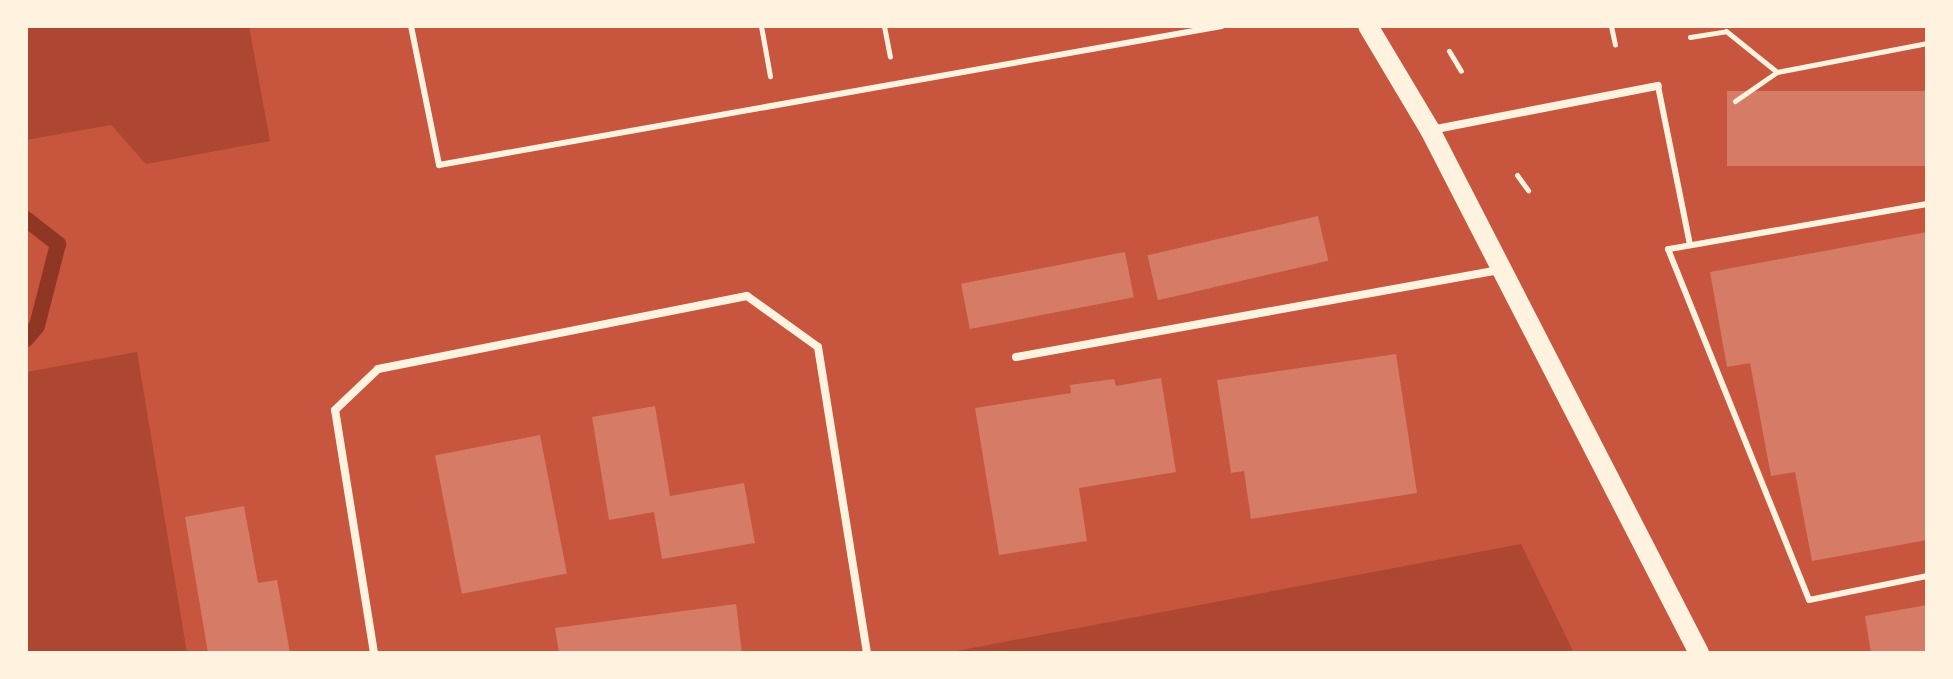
<!DOCTYPE html>
<html>
<head>
<meta charset="utf-8">
<style>
	body { margin:0 }
	#map { position:relative; width:1953px; height:679px; overflow:hidden; background:#c8553d; font-family:"Exo 2",sans-serif }
	div>[style] { position:absolute }
	.green>* { inset:0; background:#ae4732 }
	.stream>* { height:16px; margin:-8px; padding:0 8px; transform-origin:8px; border-radius:8px; background:#8f3625 }
	.building>* { inset:0; background:#d67c66; transform-origin:0 0 }
	.path>* { height:5px; margin:-2.5px; padding:0 2.5px; transform-origin:2.5px; border-radius:2.5px; background:#fff3e0 }
	.service>* { height:6px; margin:-3px; padding:0 3px; transform-origin:3px; border-radius:3px; background:#fff3e0 }
	.minor>* { height:8px; margin:-4px; padding:0 4px; transform-origin:4px; border-radius:4px; background:#fff3e0 }
	.primary>* { height:20px; margin:-10px; padding:0 10px; transform-origin:10px; border-radius:10px; background:#fff3e0 }
	span { translate:-50% -50%; white-space:nowrap; text-align:center; line-height:1.15; -webkit-text-stroke:8px #fff3e0; paint-order:stroke }
	.frame { position:absolute; inset:0; border:28px solid #fff3e0; pointer-events:none }
</style>
</head>
<body>
<div id="map">
	<div class="green">
		<i style="clip-path:polygon(26px 26px,249px 26px,270px 141px,146px 164px,111px 125px,26px 140px)"></i>
		<i style="clip-path:polygon(137px 352px,187px 653px,26px 653px,26px 372px)"></i>
		<i style="clip-path:polygon(1521px 544px,1574px 653px,946px 653px)"></i>
	</div>
	<div class="stream">
		<i style="left:26px;top:219px;width:41px;rotate:38deg"></i>
		<i style="left:58px;top:244px;width:85px;rotate:104.4deg"></i>
		<i style="left:37px;top:326px;width:17px;rotate:130deg"></i>
	</div>
	<div class="building">
		<i style="left:1927px;top:91px;width:75px;height:200px;rotate:90deg"></i>
		<i style="left:1318px;top:216px;width:46px;height:175px;rotate:77deg"></i>
		<i style="clip-path:polygon(1927px 232px,1927px 540px,1812px 561px,1795px 472px,1771px 476px,1750px 363px,1727px 367px,1710px 272px)"></i>
		<i style="left:1125px;top:252px;width:46px;height:167px;rotate:79deg"></i>
		<i style="clip-path:polygon(1396px 354px,1417px 493px,1251px 519px,1244px 471px,1231px 473px,1217px 380px)"></i>
		<i style="clip-path:polygon(1161px 378px,1176px 472px,1079px 488px,1087px 541px,999px 555px,975px 408px,1071px 393px,1070px 385px,1114px 379px,1116px 386px)"></i>
		<i style="clip-path:polygon(655px 406px,670px 496px,744px 483px,755px 543px,662px 559px,654px 512px,609px 520px,592px 417px)"></i>
		<i style="left:540px;top:435px;width:141px;height:107px;rotate:79deg"></i>
		<i style="clip-path:polygon(244px 506px,258px 583px,277px 580px,290px 653px,208px 653px,185px 517px)"></i>
		<i style="clip-path:polygon(736px 604px,742px 653px,559px 653px,555px 628px)"></i>
		<i style="clip-path:polygon(1927px 605px,1927px 653px,1871px 653px,1865px 616px)"></i>
	</div>
	<div class="path">
		<i style="left:761px;top:26px;width:51px;rotate:79.8deg"></i>
		<i style="left:884px;top:26px;width:31px;rotate:79deg"></i>
		<i style="left:1611px;top:26px;width:19px;rotate:78deg"></i>
		<i style="left:1690px;top:37px;width:36px;rotate:-9deg"></i>
		<i style="left:1726px;top:31px;width:65px;rotate:38.8deg"></i>
		<i style="left:1449px;top:51px;width:23px;rotate:59deg"></i>
		<i style="left:1735px;top:101px;width:51px;rotate:-34.6deg"></i>
		<i style="left:1777px;top:72px;width:153px;rotate:-10.9deg"></i>
		<i style="left:1517px;top:175px;width:19px;rotate:54deg"></i>
	</div>
	<div class="service">
		<i style="left:411px;top:26px;width:142px;rotate:78.6deg"></i>
		<i style="left:439px;top:165px;width:795px;rotate:-10.07deg"></i>
		<i style="left:1658px;top:86px;width:162px;rotate:78.6deg"></i>
		<i style="left:1927px;top:204px;width:263px;rotate:170.1deg"></i>
		<i style="left:1668px;top:249px;width:378px;rotate:68.1deg"></i>
		<i style="left:1809px;top:600px;width:120px;rotate:-11.5deg"></i>
	</div>
	<div class="minor">
		<i style="left:1431px;top:130px;width:231px;rotate:-11deg"></i>
		<i style="left:1016px;top:357px;width:491px;rotate:-10.2deg"></i>
		<i style="left:374px;top:653px;width:246px;rotate:-99.1deg"></i>
		<i style="left:335px;top:410px;width:59px;rotate:-43.6deg"></i>
		<i style="left:378px;top:369px;width:376px;rotate:-11.2deg"></i>
		<i style="left:747px;top:296px;width:87px;rotate:35.7deg"></i>
		<i style="left:818px;top:347px;width:310px;rotate:80.9deg"></i>
	</div>
	<div class="primary">
		<i style="left:1368px;top:26px;width:121px;rotate:59.2deg"></i>
		<i style="left:1430px;top:130px;width:588px;rotate:62.78deg"></i>
	</div>
	<div class="frame"></div>
</div>
</body>
</html>
